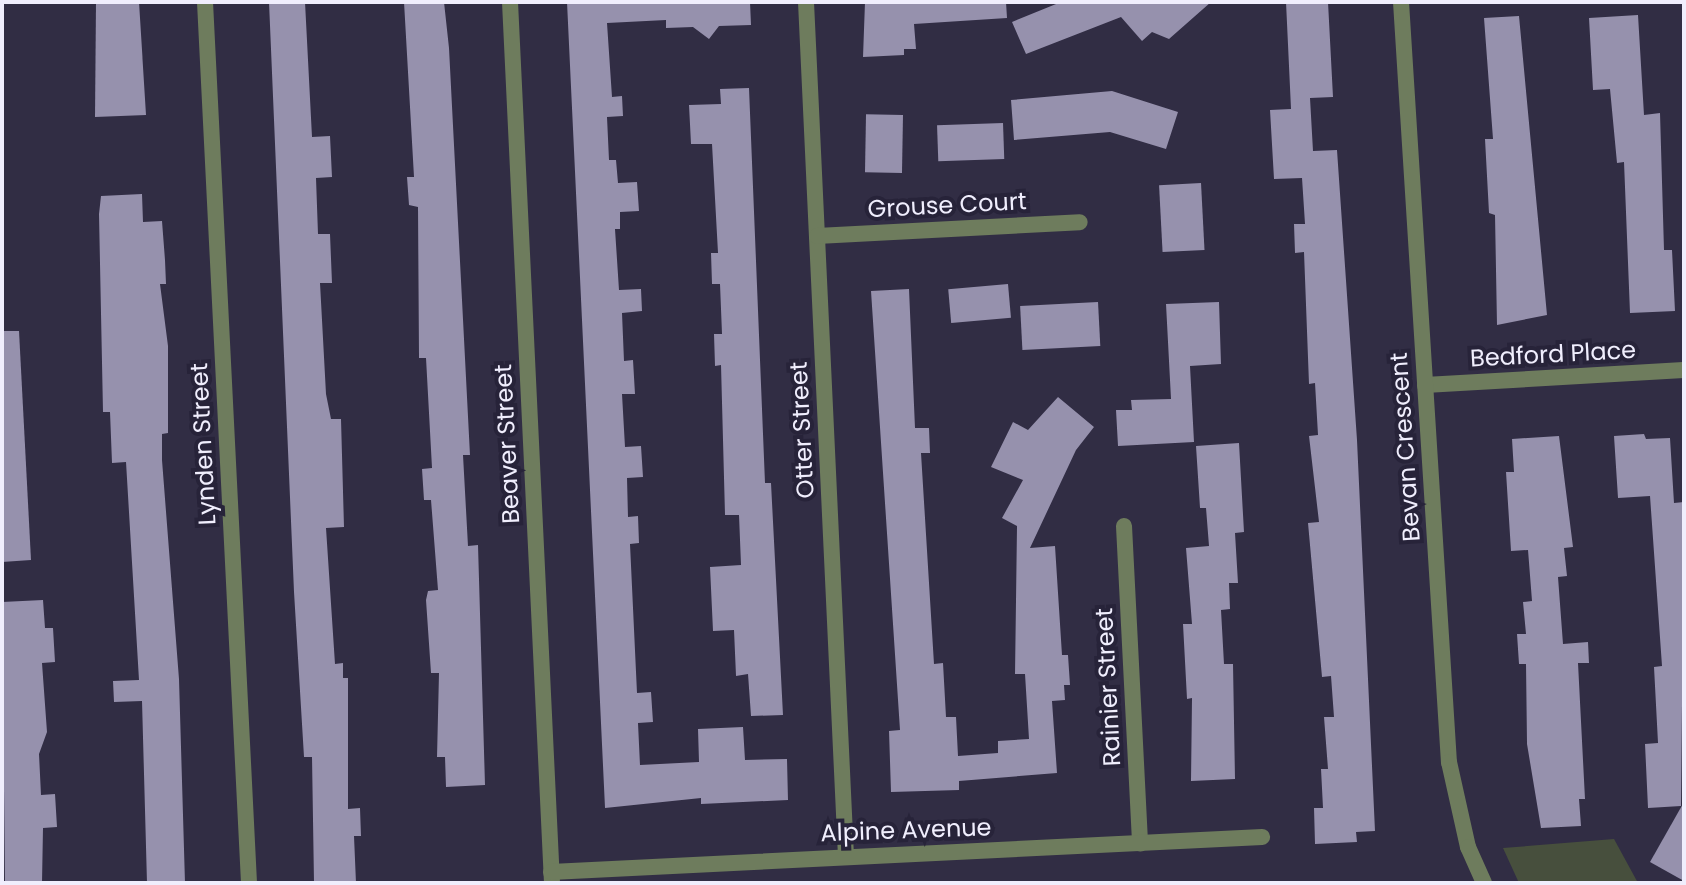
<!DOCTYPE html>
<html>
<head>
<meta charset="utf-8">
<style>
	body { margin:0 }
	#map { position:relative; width:1686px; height:885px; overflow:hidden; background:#312d44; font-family:Poppins,sans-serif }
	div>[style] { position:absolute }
	.green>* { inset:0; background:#474f3d }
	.building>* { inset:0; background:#9691ad; transform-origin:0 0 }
	.minor>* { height:16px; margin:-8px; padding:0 8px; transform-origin:8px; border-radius:8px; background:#6e7c5d }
	.tertiary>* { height:16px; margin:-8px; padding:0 8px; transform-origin:8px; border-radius:8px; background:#6e7c5d }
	span { translate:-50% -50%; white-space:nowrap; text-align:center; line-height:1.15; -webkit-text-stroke:8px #272339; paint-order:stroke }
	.street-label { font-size:24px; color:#f0eefd }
	.frame { position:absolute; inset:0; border:4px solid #f0eefd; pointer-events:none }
</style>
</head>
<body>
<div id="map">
	<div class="green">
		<i style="clip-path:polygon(1614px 839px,1638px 883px,1519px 883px,1503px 848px)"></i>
	</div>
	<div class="building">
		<i style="clip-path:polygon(96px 2px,139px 2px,146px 115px,95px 117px)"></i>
		<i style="clip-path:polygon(269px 2px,305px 2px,312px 137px,330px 136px,332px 177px,316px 178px,318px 234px,330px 234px,332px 283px,320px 283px,326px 394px,331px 419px,341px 419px,344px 527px,326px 528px,335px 664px,343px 663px,343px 678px,348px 678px,348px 809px,360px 808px,361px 836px,354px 836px,356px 883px,314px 883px,312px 757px,304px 757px,294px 592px)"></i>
		<i style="clip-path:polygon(404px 2px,444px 2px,449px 48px,470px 455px,463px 455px,468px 546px,478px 545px,485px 785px,446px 787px,445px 757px,437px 757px,439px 673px,431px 673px,426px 600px,428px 591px,438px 590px,431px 500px,424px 500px,422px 469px,432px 468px,426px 358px,419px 358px,418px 207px,409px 205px,407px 177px,414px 177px)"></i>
		<i style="clip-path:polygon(567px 2px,750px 2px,751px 25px,719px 26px,709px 39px,693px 27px,666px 28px,666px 20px,607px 23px,612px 97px,622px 96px,623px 116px,607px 117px,609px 160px,616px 160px,618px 183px,637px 182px,639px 211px,620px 212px,620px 229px,615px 229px,619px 290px,641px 289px,642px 311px,622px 313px,624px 361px,633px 360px,635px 394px,622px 394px,625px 447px,641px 446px,643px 477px,627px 478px,628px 517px,638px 516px,639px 543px,630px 544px,637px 693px,651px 692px,653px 722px,638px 723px,640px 765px,699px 762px,698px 729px,743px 727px,745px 760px,787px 759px,788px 800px,701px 804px,701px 798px,605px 808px)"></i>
		<i style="clip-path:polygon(865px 2px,1006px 2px,1007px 18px,914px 24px,916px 49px,904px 49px,904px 55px,863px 57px)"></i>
		<i style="clip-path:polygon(1061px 2px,1211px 2px,1169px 39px,1152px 32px,1142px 41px,1121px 17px,1026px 54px,1012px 22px)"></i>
		<i style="clip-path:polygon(1286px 2px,1328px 2px,1333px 97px,1310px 98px,1313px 151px,1337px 150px,1357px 440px,1375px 831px,1356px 832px,1357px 842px,1315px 844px,1314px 808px,1323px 808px,1321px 769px,1328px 769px,1324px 717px,1334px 717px,1331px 676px,1322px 677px,1308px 523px,1319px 522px,1309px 436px,1318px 435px,1315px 383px,1309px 384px,1304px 252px,1295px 253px,1294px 224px,1305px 224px,1302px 178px,1274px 179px,1270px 110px,1291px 109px)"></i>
		<i style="clip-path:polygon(1638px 15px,1644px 115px,1660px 113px,1664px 250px,1672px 250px,1675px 311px,1630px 313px,1624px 162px,1617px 163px,1610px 89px,1593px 90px,1589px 18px)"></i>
		<i style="clip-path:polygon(1519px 16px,1547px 315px,1497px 325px,1495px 215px,1489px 213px,1485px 139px,1493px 139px,1484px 18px)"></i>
		<i style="clip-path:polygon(749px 88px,765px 483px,771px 483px,783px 715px,751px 716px,748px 674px,736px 676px,734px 630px,713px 631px,710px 567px,741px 565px,739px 515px,725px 515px,721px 365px,715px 366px,714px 334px,722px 334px,720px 284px,712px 284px,711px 253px,718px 253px,712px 144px,691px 144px,689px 105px,721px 104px,720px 89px)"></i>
		<i style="clip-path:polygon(1112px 91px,1178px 112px,1166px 149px,1110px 132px,1014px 140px,1011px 100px)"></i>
		<i style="left:903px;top:115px;width:58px;height:37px;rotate:91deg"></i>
		<i style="left:1003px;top:123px;width:36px;height:66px;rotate:88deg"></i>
		<i style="left:1201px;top:183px;width:67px;height:42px;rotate:87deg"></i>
		<i style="clip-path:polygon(142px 194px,143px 222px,162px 221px,165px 260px,166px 284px,160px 284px,168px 346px,168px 433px,162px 434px,162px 460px,179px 679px,185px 883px,147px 883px,142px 701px,114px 702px,113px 681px,139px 680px,126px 462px,112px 463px,110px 412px,103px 412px,99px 214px,101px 196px)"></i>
		<i style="left:1008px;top:284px;width:34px;height:60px;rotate:85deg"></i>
		<i style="clip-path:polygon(909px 289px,915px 428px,929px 428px,930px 453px,921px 453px,934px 664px,943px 663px,946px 717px,956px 717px,958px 756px,998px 753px,998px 741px,1029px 739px,1025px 674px,1015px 674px,1017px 526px,1002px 518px,1023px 480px,991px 467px,1013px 422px,1028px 430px,1058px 397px,1094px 427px,1076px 450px,1030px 548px,1055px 546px,1062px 655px,1068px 655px,1070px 685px,1064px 685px,1065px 700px,1052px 701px,1057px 773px,959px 781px,959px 790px,891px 792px,889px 731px,900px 730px,871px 291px)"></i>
		<i style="left:1098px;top:302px;width:44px;height:78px;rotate:87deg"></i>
		<i style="clip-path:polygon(1219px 302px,1221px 364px,1190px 366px,1194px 442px,1118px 446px,1116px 410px,1132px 410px,1131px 400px,1171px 399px,1166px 304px)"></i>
		<i style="clip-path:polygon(2px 331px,19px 331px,31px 560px,2px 562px)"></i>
		<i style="clip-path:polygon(1644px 434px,1646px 439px,1670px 438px,1674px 503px,1684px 502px,1681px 806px,1648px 808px,1645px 744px,1658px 743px,1654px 667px,1662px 666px,1650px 496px,1618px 498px,1614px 436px)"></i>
		<i style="clip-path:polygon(1559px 436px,1573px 547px,1564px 548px,1567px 576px,1558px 577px,1563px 644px,1588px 642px,1589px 663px,1578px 663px,1585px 799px,1579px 799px,1581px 826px,1541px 828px,1527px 744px,1526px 664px,1519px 664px,1517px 634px,1526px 634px,1523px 602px,1532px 601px,1528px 550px,1511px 551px,1506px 472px,1514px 472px,1512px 439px)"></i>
		<i style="clip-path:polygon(1239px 443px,1244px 532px,1235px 533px,1238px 583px,1229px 583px,1230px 609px,1221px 610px,1224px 664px,1233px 664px,1235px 779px,1191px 781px,1192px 698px,1187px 699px,1183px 624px,1192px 624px,1186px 548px,1209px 546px,1206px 508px,1200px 508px,1196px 446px)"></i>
		<i style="clip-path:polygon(43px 600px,45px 628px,53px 628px,55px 662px,42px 663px,47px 732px,39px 754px,41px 795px,55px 794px,57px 827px,43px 828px,42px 883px,5px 883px,2px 602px)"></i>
		<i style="clip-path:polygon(1684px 802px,1684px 881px,1650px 862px)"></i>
	</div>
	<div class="minor">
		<i style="left:205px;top:2px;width:882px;rotate:87.14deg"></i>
		<i style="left:510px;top:2px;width:882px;rotate:87.27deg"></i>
		<i style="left:806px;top:2px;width:855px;rotate:87.32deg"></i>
		<i style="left:817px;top:236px;width:263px;rotate:-3deg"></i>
		<i style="left:1425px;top:385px;width:259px;rotate:-3.3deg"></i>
		<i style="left:1124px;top:526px;width:318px;rotate:87.1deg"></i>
		<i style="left:551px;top:872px;width:712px;rotate:-2.82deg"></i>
	</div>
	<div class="tertiary">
		<i style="left:1401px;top:2px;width:762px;rotate:86.39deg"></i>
		<i style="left:1449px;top:762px;width:87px;rotate:77.4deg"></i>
		<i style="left:1468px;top:847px;width:39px;rotate:66deg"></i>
	</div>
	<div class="street-label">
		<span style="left:947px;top:205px;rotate:-3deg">Grouse Court</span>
		<span style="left:1553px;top:354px;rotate:-3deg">Bedford Place</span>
		<span style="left:802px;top:430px;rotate:-93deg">Otter Street</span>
		<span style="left:203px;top:444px;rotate:-93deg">Lynden Street</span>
		<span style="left:507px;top:444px;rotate:-93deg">Beaver Street</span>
		<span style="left:1405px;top:447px;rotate:-94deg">Bevan Crescent</span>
		<span style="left:1108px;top:687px;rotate:-93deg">Rainier Street</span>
		<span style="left:906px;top:830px;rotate:-2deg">Alpine Avenue</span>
	</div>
	<div class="frame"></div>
</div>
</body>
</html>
